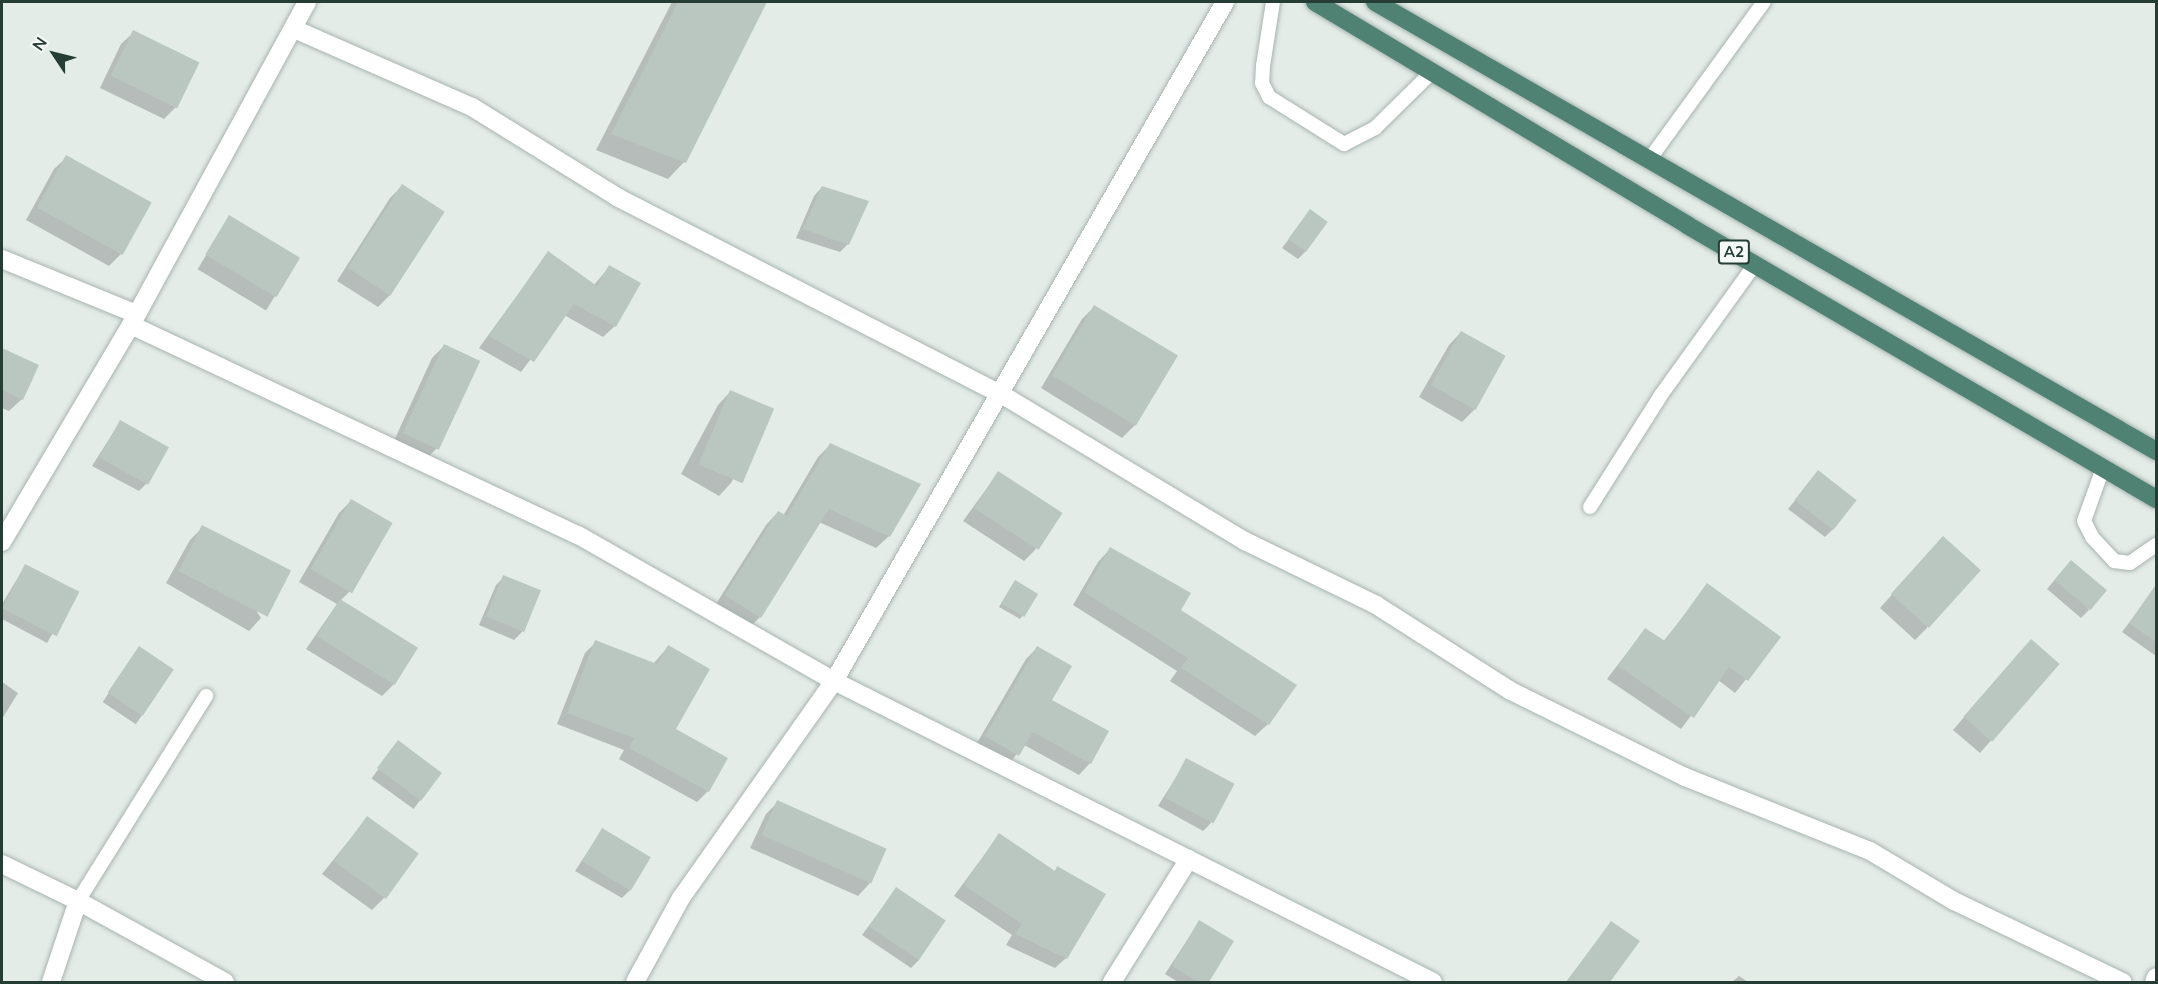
<!DOCTYPE html>
<html>
<head>
<meta charset="utf-8">
<style>
	body { margin:0 }
	#map { position:relative; width:2158px; height:984px; overflow:hidden; background:#e4ece8; font-family:Mulish,sans-serif }
	div>[style] { position:absolute }
	.shadow>* { inset:0; background:#0003; transform-origin:0 0 }
	.building>* { inset:0; background:#bac7c1; transform-origin:0 0 }
	.roads { filter:drop-shadow(0 0 2px #a7b4af) drop-shadow(0 0 2px #a7b4af) }
	.service>* { height:14px; margin:-7px; padding:0 7px; transform-origin:7px; border-radius:7px; background:#fff }
	.minor>* { height:18px; margin:-9px; padding:0 9px; transform-origin:9px; border-radius:9px; background:#fff }
	.trunk>* { height:18px; margin:-9px; padding:0 9px; transform-origin:9px; border-radius:9px; background:#508273 }
	span { translate:-50% -50%; white-space:nowrap; text-align:center; line-height:1.15; -webkit-text-stroke:6px #f5f9f7; paint-order:stroke }
	.shield-label span { padding:2px 4px; background:#f5f9f7; border:2px solid; border-radius:4px; -webkit-text-stroke-width:0 }
	.shield-label { font-size:15px; color:#253d35; font-weight:700 }
	.frame { position:absolute; inset:0; border:3px solid #253d35; pointer-events:none }
	.north { position:absolute; left:24px; top:24px; width:60px; height:60px; -webkit-text-stroke:4px #f5f9f7; paint-order:stroke; rotate:305deg; font-size:16px; font-weight:700; line-height:24px; text-align:center; color:#253d35 }
	.north::after { content:''; display:block; margin:auto; width:21px; height:27px; background:#253d35; clip-path:polygon(50% 0,100% 100%,50% 72%,0 100%) }
</style>
</head>
<body>
<div id="map">
	<div class="shadow">
		<i style="clip-path:polygon(672px 2px,766px 2px,684px 162px,668px 179px,596px 150px)"></i>
		<i style="clip-path:polygon(134px 32px,176px 107px,164px 119px,100px 88px,121px 44px)"></i>
		<i style="clip-path:polygon(67px 157px,121px 254px,109px 266px,26px 220px,54px 169px)"></i>
		<i style="clip-path:polygon(402px 186px,443px 212px,390px 295px,378px 307px,337px 281px,390px 198px)"></i>
		<i style="clip-path:polygon(822px 187px,848px 244px,840px 252px,796px 238px,814px 196px)"></i>
		<i style="clip-path:polygon(1310px 211px,1306px 251px,1298px 259px,1282px 248px)"></i>
		<i style="left:229px;top:217px;width:80px;height:61px;rotate:31deg"></i>
		<i style="clip-path:polygon(548px 253px,594px 285px,609px 267px,615px 326px,603px 337px,564px 315px,521px 372px,479px 348px)"></i>
		<i style="clip-path:polygon(1094px 307px,1176px 356px,1135px 425px,1122px 438px,1041px 388px,1082px 319px)"></i>
		<i style="clip-path:polygon(1461px 332px,1504px 357px,1474px 410px,1462px 422px,1419px 397px,1449px 345px)"></i>
		<i style="clip-path:polygon(444px 346px,437px 448px,425px 460px,392px 445px,432px 358px)"></i>
		<i style="clip-path:polygon(2px 350px,37px 365px,22px 399px,9px 411px,2px 408px)"></i>
		<i style="clip-path:polygon(730px 392px,772px 410px,731px 483px,719px 496px,681px 474px,718px 405px)"></i>
		<i style="clip-path:polygon(120px 422px,147px 483px,139px 491px,92px 466px)"></i>
		<i style="clip-path:polygon(830px 445px,889px 536px,876px 548px,819px 522px,760px 617px,748px 629px,714px 607px,766px 525px,778px 512px,783px 516px,818px 457px)"></i>
		<i style="clip-path:polygon(1818px 472px,1833px 529px,1825px 537px,1788px 509px)"></i>
		<i style="clip-path:polygon(998px 473px,1036px 549px,1024px 561px,963px 521px)"></i>
		<i style="clip-path:polygon(351px 501px,349px 592px,340px 601px,394px 684px,382px 696px,306px 649px,337px 604px,299px 582px,339px 513px)"></i>
		<i style="clip-path:polygon(203px 527px,261px 618px,249px 631px,166px 583px,190px 540px)"></i>
		<i style="clip-path:polygon(1110px 549px,1179px 611px,1268px 724px,1255px 736px,1170px 681px,1177px 671px,1073px 605px,1098px 562px)"></i>
		<i style="clip-path:polygon(1931px 551px,1927px 628px,1915px 640px,1880px 608px)"></i>
		<i style="clip-path:polygon(25px 566px,77px 592px,47px 643px,2px 619px,2px 604px)"></i>
		<i style="clip-path:polygon(2063px 570px,2089px 610px,2081px 618px,2047px 589px)"></i>
		<i style="clip-path:polygon(504px 577px,539px 591px,522px 632px,514px 640px,479px 625px,496px 585px)"></i>
		<i style="clip-path:polygon(1708px 585px,1779px 638px,1735px 693px,1718px 680px,1681px 729px,1607px 679px,1645px 629px,1663px 642px)"></i>
		<i style="clip-path:polygon(1012px 586px,1023px 615px,1020px 619px,999px 607px)"></i>
		<i style="clip-path:polygon(2150px 595px,2156px 599px,2156px 656px,2122px 632px)"></i>
		<i style="clip-path:polygon(596px 642px,653px 664px,668px 647px,674px 730px,708px 791px,697px 802px,619px 759px,624px 750px,557px 724px,585px 653px)"></i>
		<i style="left:139px;top:648px;width:40px;height:65px;rotate:34deg"></i>
		<i style="clip-path:polygon(1037px 648px,1050px 700px,1090px 763px,1079px 775px,1024px 745px,1007px 766px,974px 748px,1026px 659px)"></i>
		<i style="clip-path:polygon(2019px 653px,2058px 664px,1980px 753px,1953px 730px)"></i>
		<i style="clip-path:polygon(2px 682px,18px 693px,2px 719px)"></i>
		<i style="left:398px;top:742px;width:52px;height:45px;rotate:36deg"></i>
		<i style="clip-path:polygon(1187px 760px,1211px 823px,1203px 831px,1158px 806px)"></i>
		<i style="clip-path:polygon(778px 802px,870px 883px,858px 896px,750px 848px,766px 814px)"></i>
		<i style="clip-path:polygon(367px 818px,384px 898px,372px 910px,322px 874px)"></i>
		<i style="clip-path:polygon(602px 830px,630px 890px,622px 898px,575px 871px)"></i>
		<i style="clip-path:polygon(999px 835px,1054px 872px,1058px 868px,1066px 958px,1055px 968px,1006px 945px,1012px 935px,954px 896px)"></i>
		<i style="clip-path:polygon(896px 889px,919px 960px,911px 968px,862px 935px)"></i>
		<i style="clip-path:polygon(1199px 922px,1232px 942px,1207px 982px,1178px 982px,1165px 974px)"></i>
		<i style="clip-path:polygon(1611px 922px,1638px 942px,1609px 982px,1566px 982px)"></i>
		<i style="clip-path:polygon(1739px 976px,1748px 982px,1732px 982px)"></i>
	</div>
	<div class="building">
		<i style="clip-path:polygon(678px 2px,767px 2px,686px 163px,611px 134px)"></i>
		<i style="left:133px;top:30px;width:74px;height:51px;rotate:26deg"></i>
		<i style="left:66px;top:155px;width:98px;height:60px;rotate:29deg"></i>
		<i style="left:402px;top:184px;width:51px;height:100px;rotate:33deg"></i>
		<i style="clip-path:polygon(822px 186px,869px 201px,849px 245px,803px 229px)"></i>
		<i style="left:1310px;top:209px;width:22px;height:37px;rotate:36deg"></i>
		<i style="left:229px;top:215px;width:83px;height:46px;rotate:31deg"></i>
		<i style="clip-path:polygon(548px 251px,597px 286px,609px 265px,641px 283px,616px 327px,574px 304px,534px 362px,489px 336px)"></i>
		<i style="left:1094px;top:305px;width:98px;height:82px;rotate:31deg"></i>
		<i style="left:1461px;top:331px;width:51px;height:62px;rotate:29deg"></i>
		<i style="left:444px;top:344px;width:40px;height:98px;rotate:25deg"></i>
		<i style="clip-path:polygon(2px 348px,39px 365px,23px 400px,2px 390px)"></i>
		<i style="left:730px;top:390px;width:48px;height:81px;rotate:23deg"></i>
		<i style="left:120px;top:420px;width:56px;height:43px;rotate:29deg"></i>
		<i style="clip-path:polygon(830px 443px,921px 484px,890px 537px,829px 509px,761px 618px,725px 595px,778px 511px,787px 516px)"></i>
		<i style="left:1818px;top:470px;width:49px;height:38px;rotate:38deg"></i>
		<i style="left:998px;top:471px;width:77px;height:44px;rotate:33deg"></i>
		<i style="left:351px;top:499px;width:48px;height:81px;rotate:30deg"></i>
		<i style="left:202px;top:525px;width:100px;height:52px;rotate:27deg"></i>
		<i style="left:1943px;top:536px;width:51px;height:78px;rotate:42deg"></i>
		<i style="clip-path:polygon(1110px 547px,1191px 593px,1181px 610px,1297px 685px,1269px 725px,1181px 668px,1188px 658px,1084px 592px)"></i>
		<i style="left:2071px;top:560px;width:47px;height:26px;rotate:40deg"></i>
		<i style="left:25px;top:564px;width:61px;height:50px;rotate:27deg"></i>
		<i style="left:503px;top:575px;width:41px;height:45px;rotate:22deg"></i>
		<i style="left:1015px;top:580px;width:27px;height:27px;rotate:31deg"></i>
		<i style="clip-path:polygon(1707px 583px,1781px 637px,1748px 681px,1729px 667px,1694px 718px,1618px 666px,1645px 628px,1665px 641px)"></i>
		<i style="clip-path:polygon(2157px 583px,2157px 643px,2129px 623px)"></i>
		<i style="left:340px;top:599px;width:92px;height:44px;rotate:32deg"></i>
		<i style="left:2031px;top:639px;width:38px;height:103px;rotate:41deg"></i>
		<i style="clip-path:polygon(595px 640px,657px 664px,668px 645px,710px 669px,676px 729px,728px 758px,709px 792px,629px 748px,634px 738px,567px 713px)"></i>
		<i style="left:139px;top:646px;width:42px;height:56px;rotate:34deg"></i>
		<i style="clip-path:polygon(1037px 646px,1072px 666px,1052px 700px,1109px 731px,1091px 764px,1033px 732px,1019px 756px,985px 736px)"></i>
		<i style="left:398px;top:740px;width:55px;height:35px;rotate:37deg"></i>
		<i style="left:1186px;top:758px;width:55px;height:45px;rotate:28deg"></i>
		<i style="left:777px;top:800px;width:120px;height:38px;rotate:24deg"></i>
		<i style="left:367px;top:816px;width:64px;height:56px;rotate:36deg"></i>
		<i style="left:602px;top:828px;width:57px;height:39px;rotate:31deg"></i>
		<i style="clip-path:polygon(999px 833px,1055px 871px,1057px 866px,1106px 894px,1067px 959px,1015px 934px,1022px 924px,964px 885px)"></i>
		<i style="left:896px;top:887px;width:60px;height:48px;rotate:34deg"></i>
		<i style="clip-path:polygon(1199px 920px,1234px 941px,1209px 982px,1199px 982px,1172px 966px)"></i>
		<i style="clip-path:polygon(1611px 921px,1640px 941px,1610px 982px,1567px 982px)"></i>
	</div>
	<div class="roads">
		<div class="service">
			<i style="left:1273px;top:2px;width:65px;rotate:98.9deg"></i>
			<i style="left:1263px;top:66px;width:17px;rotate:93deg"></i>
			<i style="left:1262px;top:83px;width:16px;rotate:63deg"></i>
			<i style="left:1269px;top:97px;width:89px;rotate:32.1deg"></i>
			<i style="left:1344px;top:144px;width:35px;rotate:-27deg"></i>
			<i style="left:1375px;top:128px;width:80px;rotate:-44.5deg"></i>
			<i style="left:1649px;top:160px;width:195px;rotate:-54deg"></i>
			<i style="left:2103px;top:468px;width:56px;rotate:109.7deg"></i>
			<i style="left:2084px;top:521px;width:18px;rotate:63deg"></i>
			<i style="left:2092px;top:537px;width:33px;rotate:47deg"></i>
			<i style="left:2114px;top:561px;width:16px;rotate:7deg"></i>
			<i style="left:2130px;top:563px;width:32px;rotate:-35deg"></i>
			<i style="left:1590px;top:507px;width:133px;rotate:-57.6deg"></i>
			<i style="left:1661px;top:395px;width:161px;rotate:-54.3deg"></i>
			<i style="left:78px;top:901px;width:242px;rotate:-58deg"></i>
		</div>
		<div class="minor">
			<i style="left:294px;top:29px;width:194px;rotate:23.7deg"></i>
			<i style="left:472px;top:107px;width:173px;rotate:31.8deg"></i>
			<i style="left:619px;top:198px;width:429px;rotate:27.2deg"></i>
			<i style="left:1001px;top:394px;width:285px;rotate:31.1deg"></i>
			<i style="left:1245px;top:541px;width:146px;rotate:26deg"></i>
			<i style="left:1376px;top:605px;width:160px;rotate:32.5deg"></i>
			<i style="left:1511px;top:691px;width:194px;rotate:26.3deg"></i>
			<i style="left:1685px;top:777px;width:199px;rotate:21.8deg"></i>
			<i style="left:1870px;top:851px;width:98px;rotate:30.8deg"></i>
			<i style="left:1954px;top:901px;width:187px;rotate:25.7deg"></i>
			<i style="left:2px;top:259px;width:145px;rotate:22.3deg"></i>
			<i style="left:131px;top:325px;width:494px;rotate:25.2deg"></i>
			<i style="left:578px;top:535px;width:295px;rotate:29.7deg"></i>
			<i style="left:834px;top:681px;width:670px;rotate:26.68deg"></i>
			<i style="left:2px;top:542px;width:252px;rotate:-59.3deg"></i>
			<i style="left:131px;top:325px;width:368px;rotate:-61.4deg"></i>
			<i style="left:2px;top:864px;width:85px;rotate:26deg"></i>
			<i style="left:78px;top:901px;width:168px;rotate:28.9deg"></i>
			<i style="left:51px;top:982px;width:85px;rotate:-71.6deg"></i>
			<i style="left:635px;top:982px;width:96px;rotate:-61.3deg"></i>
			<i style="left:681px;top:898px;width:266px;rotate:-54.8deg"></i>
			<i style="left:834px;top:681px;width:784px;rotate:-60.06deg"></i>
			<i style="left:1112px;top:982px;width:145px;rotate:-58deg"></i>
			<i style="left:2154px;top:982px;width:5px;rotate:-68deg"></i>
		</div>
		<div class="trunk">
			<i style="left:1315px;top:2px;width:434px;rotate:30.9deg"></i>
			<i style="left:1687px;top:225px;width:543px;rotate:30.29deg"></i>
			<i style="left:1375px;top:2px;width:901px;rotate:29.89deg"></i>
		</div>
	</div>
	<div class="shield-label">
		<span style="left:1734px;top:252px">A2</span>
	</div>
	<div class="frame"></div>
	<div class="north">N</div>
</div>
</body>
</html>
